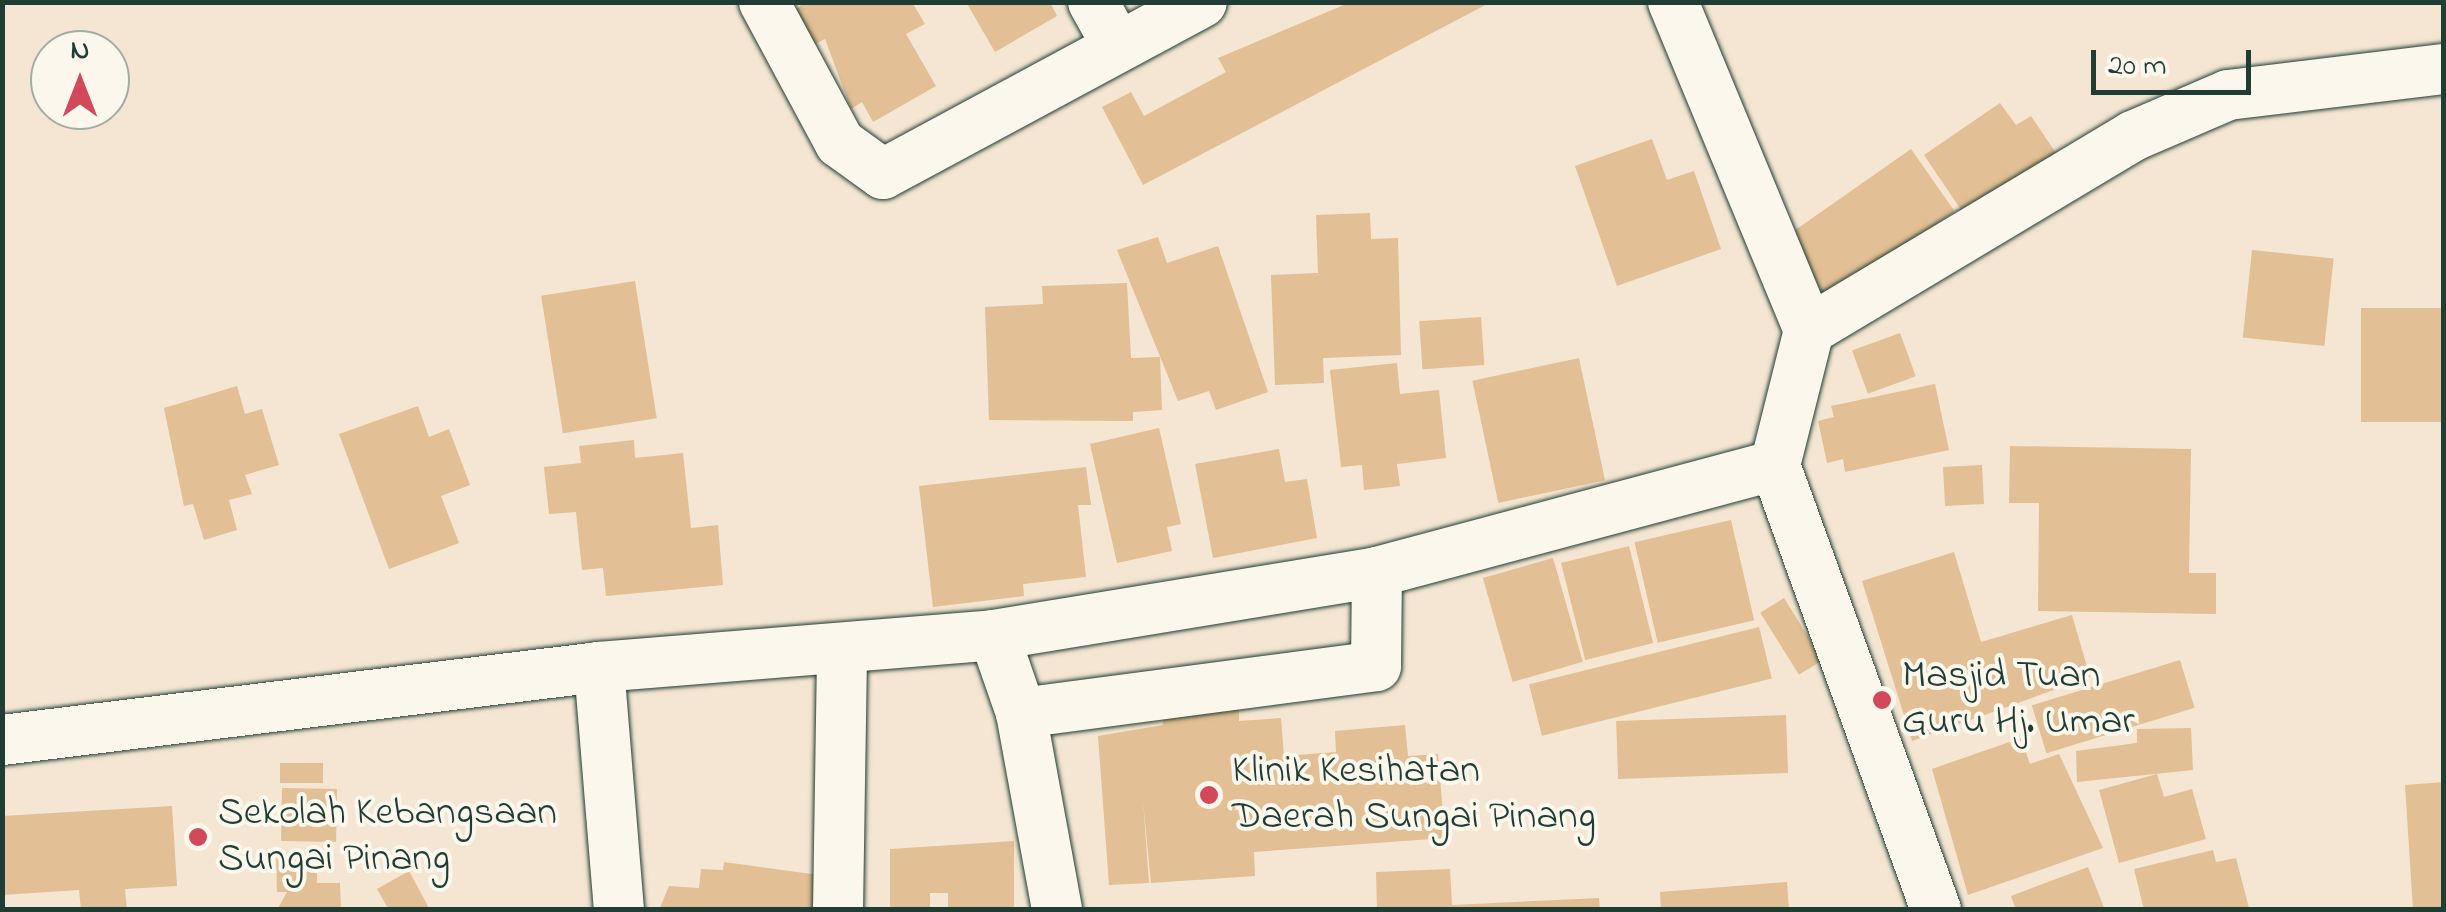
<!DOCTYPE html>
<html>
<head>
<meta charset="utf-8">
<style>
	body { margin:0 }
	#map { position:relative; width:2446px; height:912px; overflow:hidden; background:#f4e6d2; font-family:"Indie Flower",sans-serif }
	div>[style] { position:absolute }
	.building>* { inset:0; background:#e2bf94; transform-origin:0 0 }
	.roads { filter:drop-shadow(0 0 2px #1f3d34) drop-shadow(0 0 2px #1f3d34) }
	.minor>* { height:50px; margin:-25px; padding:0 25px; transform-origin:25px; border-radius:25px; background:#fbf7ec }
	.dots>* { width:28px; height:28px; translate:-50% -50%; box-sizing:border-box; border:5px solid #fbf7ec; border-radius:50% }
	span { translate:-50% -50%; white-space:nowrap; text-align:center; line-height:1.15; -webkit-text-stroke:8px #fbf7ec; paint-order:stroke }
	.poi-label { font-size:40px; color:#1f3d34 }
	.left { translate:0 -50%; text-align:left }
	.frame { position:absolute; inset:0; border:5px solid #1f3d34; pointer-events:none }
	.north { position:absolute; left:30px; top:30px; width:100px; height:100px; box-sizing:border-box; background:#fbf7ec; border:2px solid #a3ada2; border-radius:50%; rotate:0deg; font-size:28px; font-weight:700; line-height:40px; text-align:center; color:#1f3d34 }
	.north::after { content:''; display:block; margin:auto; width:35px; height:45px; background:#d1495b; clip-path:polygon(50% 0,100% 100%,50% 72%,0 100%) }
	.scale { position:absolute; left:2091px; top:50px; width:160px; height:45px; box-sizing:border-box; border:5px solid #1f3d34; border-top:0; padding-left:12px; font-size:30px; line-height:35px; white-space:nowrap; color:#1f3d34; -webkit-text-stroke:8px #fbf7ec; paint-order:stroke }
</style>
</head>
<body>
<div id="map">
	<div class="building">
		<i style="clip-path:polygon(804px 2px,912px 2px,925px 24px,906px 34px,936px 86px,873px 122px,862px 102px,851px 109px,825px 39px,814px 45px,795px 11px)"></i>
		<i style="clip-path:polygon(966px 2px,1050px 2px,1057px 16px,995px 52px)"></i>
		<i style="clip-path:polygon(1351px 2px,1491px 2px,1143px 185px,1102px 107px,1131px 92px,1144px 116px,1226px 72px,1218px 58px)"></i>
		<i style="clip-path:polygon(2000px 103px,2016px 125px,2031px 116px,2062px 162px,1970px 223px,1924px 155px)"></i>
		<i style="clip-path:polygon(1652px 139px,1667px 180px,1694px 171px,1721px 249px,1617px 286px,1575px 166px)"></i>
		<i style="left:1911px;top:149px;width:76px;height:156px;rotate:55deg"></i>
		<i style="clip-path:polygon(1370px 213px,1371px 239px,1398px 238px,1401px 355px,1323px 358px,1324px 383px,1275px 385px,1271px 275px,1318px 273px,1316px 215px)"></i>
		<i style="clip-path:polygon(1158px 237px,1167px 263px,1218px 246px,1268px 392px,1216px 410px,1209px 391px,1178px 401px,1117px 250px)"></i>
		<i style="left:2252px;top:250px;width:82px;height:88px;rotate:6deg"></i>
		<i style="left:635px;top:281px;width:139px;height:95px;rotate:81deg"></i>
		<i style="clip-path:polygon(1127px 283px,1131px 358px,1160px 357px,1162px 410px,1133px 412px,1133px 421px,989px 420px,985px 307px,1043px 304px,1042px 286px)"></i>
		<i style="left:2444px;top:308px;width:114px;height:83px;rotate:90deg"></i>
		<i style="left:1481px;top:317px;width:48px;height:62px;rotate:86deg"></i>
		<i style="left:1900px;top:333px;width:46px;height:51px;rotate:70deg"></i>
		<i style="left:1579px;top:358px;width:125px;height:109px;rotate:78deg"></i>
		<i style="clip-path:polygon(1397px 363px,1400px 394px,1439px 390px,1446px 458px,1397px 464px,1400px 486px,1364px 490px,1362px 465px,1341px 467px,1330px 370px)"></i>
		<i style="clip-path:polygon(1935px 384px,1949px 450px,1845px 472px,1843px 459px,1827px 463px,1818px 421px,1834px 417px,1831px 406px)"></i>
		<i style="clip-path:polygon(237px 386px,245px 414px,262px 409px,279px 465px,245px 475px,252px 494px,229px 500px,237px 530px,204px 540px,193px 504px,184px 506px,164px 408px)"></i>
		<i style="clip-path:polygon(418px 406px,429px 437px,449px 429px,470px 485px,441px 496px,459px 543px,389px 569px,339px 434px)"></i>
		<i style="clip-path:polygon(1159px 428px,1181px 524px,1167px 527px,1172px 551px,1117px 563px,1090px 444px)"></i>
		<i style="clip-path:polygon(634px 440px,635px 458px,683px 453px,691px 528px,718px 525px,723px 585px,606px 596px,603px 568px,582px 570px,576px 512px,549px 514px,544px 467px,581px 463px,579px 446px)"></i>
		<i style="clip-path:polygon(2010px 446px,2191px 449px,2189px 573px,2216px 573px,2216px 614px,2038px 611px,2039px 503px,2009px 503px)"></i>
		<i style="clip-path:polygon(1279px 449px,1285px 482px,1307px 479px,1317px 538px,1213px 558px,1195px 464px)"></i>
		<i style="left:1982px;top:465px;width:39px;height:39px;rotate:87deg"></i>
		<i style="clip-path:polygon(1086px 467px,1091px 505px,1078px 505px,1086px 577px,1023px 584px,1024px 596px,933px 607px,919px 486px)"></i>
		<i style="left:1731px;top:520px;width:103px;height:99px;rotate:77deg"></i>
		<i style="left:1629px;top:546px;width:100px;height:70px;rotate:76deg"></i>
		<i style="clip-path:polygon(1954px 552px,1981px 642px,2072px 615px,2090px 677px,1912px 741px,1862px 581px)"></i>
		<i style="left:1553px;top:558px;width:108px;height:73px;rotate:74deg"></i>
		<i style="left:1784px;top:598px;width:73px;height:28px;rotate:58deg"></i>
		<i style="left:1759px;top:627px;width:53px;height:237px;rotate:76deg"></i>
		<i style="left:2180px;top:660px;width:50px;height:155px;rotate:73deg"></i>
		<i style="clip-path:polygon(1239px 709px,1239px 721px,1281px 718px,1284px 756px,1336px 752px,1335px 731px,1405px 725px,1408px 756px,1438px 754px,1445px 838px,1254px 852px,1255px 876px,1151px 883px,1143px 801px,1149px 883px,1109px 885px,1098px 736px,1163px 725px,1163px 714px)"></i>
		<i style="left:1786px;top:715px;width:58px;height:170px;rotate:88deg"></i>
		<i style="clip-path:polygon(2191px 728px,2193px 770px,2077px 782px,2076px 751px,2137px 743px,2137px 729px)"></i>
		<i style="clip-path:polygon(2021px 738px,2030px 764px,2059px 754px,2103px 848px,1968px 895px,1932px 769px)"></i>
		<i style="left:280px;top:763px;width:43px;height:20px"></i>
		<i style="clip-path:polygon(2157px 774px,2164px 797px,2192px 789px,2206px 839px,2119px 863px,2099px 790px)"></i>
		<i style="clip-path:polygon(2444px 782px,2444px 910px,2413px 910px,2405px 785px)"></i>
		<i style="left:282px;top:788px;width:55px;height:53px;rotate:1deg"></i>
		<i style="clip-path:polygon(172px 806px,177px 886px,125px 889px,127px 910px,81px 910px,79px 890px,2px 895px,2px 816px)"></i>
		<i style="clip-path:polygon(1014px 841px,1014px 910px,948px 910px,948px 893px,930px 893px,930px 910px,890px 910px,890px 849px)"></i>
		<i style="clip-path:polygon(2213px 850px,2216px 862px,2236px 858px,2249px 908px,2144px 910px,2134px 869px)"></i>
		<i style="clip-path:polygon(317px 852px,317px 883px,340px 883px,341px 910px,277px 910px,287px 892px,277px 892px,276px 853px)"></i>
		<i style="clip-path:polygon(724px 862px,826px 876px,823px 910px,659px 910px,669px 886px,699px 888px,701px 869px,723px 870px)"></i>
		<i style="clip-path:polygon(2088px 867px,2105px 910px,2016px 910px,2011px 896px)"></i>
		<i style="clip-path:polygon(1450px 869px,1452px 905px,1599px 898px,1600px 910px,1377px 910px,1376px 872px)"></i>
		<i style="clip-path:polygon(409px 871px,430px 910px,389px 910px,377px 889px)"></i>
		<i style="clip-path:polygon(1787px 882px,1789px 910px,1661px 910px,1660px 892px)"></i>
	</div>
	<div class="roads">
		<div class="minor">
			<i style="left:764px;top:2px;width:160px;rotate:61.7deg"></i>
			<i style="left:840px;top:143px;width:53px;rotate:35.8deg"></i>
			<i style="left:883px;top:174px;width:362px;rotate:-28.3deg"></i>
			<i style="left:1093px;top:2px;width:51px;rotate:60.9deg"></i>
			<i style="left:1673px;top:2px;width:355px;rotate:67.5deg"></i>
			<i style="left:1809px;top:330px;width:139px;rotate:104.1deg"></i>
			<i style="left:1775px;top:465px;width:473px;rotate:70.1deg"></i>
			<i style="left:1809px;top:330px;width:378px;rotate:-30.9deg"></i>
			<i style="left:2133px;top:136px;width:103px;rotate:-23.3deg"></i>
			<i style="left:2228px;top:95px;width:218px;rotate:-6.9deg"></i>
			<i style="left:994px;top:635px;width:83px;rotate:70.9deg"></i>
			<i style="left:1021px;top:713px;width:200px;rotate:79.6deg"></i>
			<i style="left:599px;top:667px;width:244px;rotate:85.3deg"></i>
			<i style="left:1021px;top:713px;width:358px;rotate:-7.5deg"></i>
			<i style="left:1376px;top:666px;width:94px;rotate:-89.4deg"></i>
			<i style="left:2px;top:740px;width:601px;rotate:-6.97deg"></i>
			<i style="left:599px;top:667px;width:396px;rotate:-4.6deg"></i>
			<i style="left:994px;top:635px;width:388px;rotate:-9.3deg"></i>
			<i style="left:1377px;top:572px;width:412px;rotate:-15deg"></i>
			<i style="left:838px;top:910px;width:261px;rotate:-89.1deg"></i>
		</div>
	</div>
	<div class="dots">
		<i style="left:1882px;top:700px;background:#d1495b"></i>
		<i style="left:1209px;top:795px;background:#d1495b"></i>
		<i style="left:198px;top:837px;background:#d1495b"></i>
	</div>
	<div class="poi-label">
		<span class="left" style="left:1902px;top:700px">Masjid Tuan<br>Guru Hj. Umar</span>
		<span class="left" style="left:1232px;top:795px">Klinik Kesihatan<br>Daerah Sungai Pinang</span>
		<span class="left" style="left:218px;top:837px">Sekolah Kebangsaan<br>Sungai Pinang</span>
	</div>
	<div class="frame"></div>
	<div class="north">N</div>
	<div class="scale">20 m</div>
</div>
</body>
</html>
